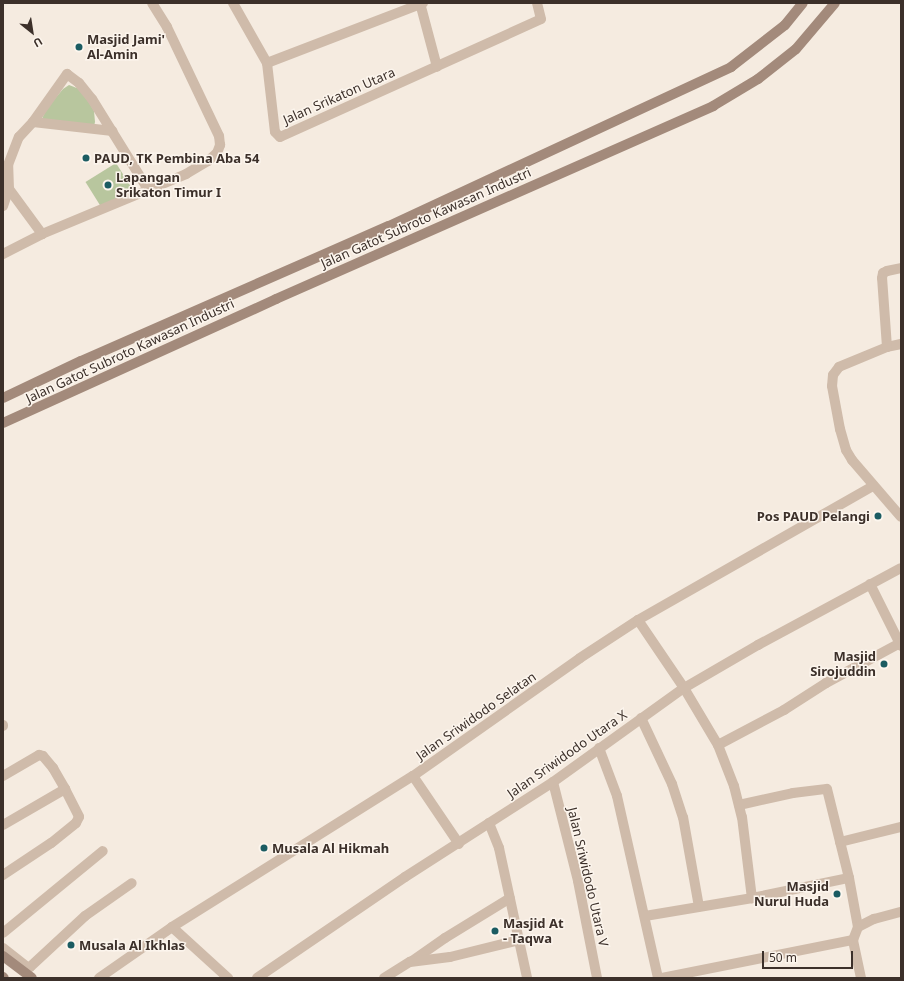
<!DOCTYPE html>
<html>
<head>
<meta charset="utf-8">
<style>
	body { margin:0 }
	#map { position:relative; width:904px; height:981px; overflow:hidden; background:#f5ebe0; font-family:"Noto Sans",sans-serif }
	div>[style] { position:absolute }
	.green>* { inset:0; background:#b8c69e; transform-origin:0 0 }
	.street>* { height:10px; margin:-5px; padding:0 5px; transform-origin:5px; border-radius:5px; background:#cfbbaa }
	.secondary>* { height:10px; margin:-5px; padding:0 5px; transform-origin:5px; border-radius:5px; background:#a38a7b }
	.dots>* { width:11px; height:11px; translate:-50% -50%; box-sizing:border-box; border:2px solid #fcf5ed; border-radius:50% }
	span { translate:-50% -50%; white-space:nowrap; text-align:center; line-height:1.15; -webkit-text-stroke:3px #fcf5ed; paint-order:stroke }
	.poi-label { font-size:13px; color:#3c302a; font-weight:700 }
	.left { translate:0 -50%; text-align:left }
	.right { translate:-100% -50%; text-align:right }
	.street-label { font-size:13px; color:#3c302a }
	.frame { position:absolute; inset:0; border:4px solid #3c302a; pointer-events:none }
	.north { position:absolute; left:12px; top:12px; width:40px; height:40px; -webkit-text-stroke:3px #fcf5ed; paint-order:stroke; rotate:150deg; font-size:11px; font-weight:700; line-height:16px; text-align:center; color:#3c302a }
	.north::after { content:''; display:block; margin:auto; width:14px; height:18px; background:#3c302a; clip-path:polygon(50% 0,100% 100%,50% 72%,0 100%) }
	.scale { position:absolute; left:762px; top:951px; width:91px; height:18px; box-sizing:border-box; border:2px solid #3c302a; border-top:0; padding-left:5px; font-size:12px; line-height:14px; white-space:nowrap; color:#3c302a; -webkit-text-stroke:3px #fcf5ed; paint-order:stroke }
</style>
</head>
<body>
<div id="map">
	<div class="green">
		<i style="clip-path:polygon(69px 85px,82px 90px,94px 111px,95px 122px,94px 126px,41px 121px,47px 108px,63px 89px)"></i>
		<i style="left:116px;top:163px;width:31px;height:36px;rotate:58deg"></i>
	</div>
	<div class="street">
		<i style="left:233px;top:3px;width:69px;rotate:60.5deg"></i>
		<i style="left:267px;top:63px;width:69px;rotate:83.4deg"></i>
		<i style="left:275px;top:132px;width:7px;rotate:45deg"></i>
		<i style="left:280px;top:137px;width:286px;rotate:-24.3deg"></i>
		<i style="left:541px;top:19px;width:16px;rotate:-104deg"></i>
		<i style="left:420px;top:3px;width:66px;rotate:75.1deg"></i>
		<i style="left:267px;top:63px;width:167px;rotate:-21deg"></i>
		<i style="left:33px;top:122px;width:80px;rotate:6.5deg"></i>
		<i style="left:9px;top:189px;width:56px;rotate:53.7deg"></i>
		<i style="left:3px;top:206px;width:18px;rotate:-71deg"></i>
		<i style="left:9px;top:189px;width:24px;rotate:-92deg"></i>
		<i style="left:8px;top:165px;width:30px;rotate:-69deg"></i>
		<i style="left:19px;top:137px;width:21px;rotate:-47deg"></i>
		<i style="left:33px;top:122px;width:59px;rotate:-54.7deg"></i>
		<i style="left:67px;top:74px;width:15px;rotate:37deg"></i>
		<i style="left:79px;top:83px;width:21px;rotate:51deg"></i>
		<i style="left:92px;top:99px;width:108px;rotate:58.2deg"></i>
		<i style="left:3px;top:254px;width:44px;rotate:-27.1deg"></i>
		<i style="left:42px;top:234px;width:156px;rotate:-22.6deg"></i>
		<i style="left:186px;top:174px;width:26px;rotate:-31deg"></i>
		<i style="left:208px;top:161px;width:12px;rotate:-42deg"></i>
		<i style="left:217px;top:153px;width:9px;rotate:-69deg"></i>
		<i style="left:220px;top:145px;width:9px;rotate:-96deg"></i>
		<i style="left:219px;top:136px;width:121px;rotate:-115.5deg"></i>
		<i style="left:167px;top:27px;width:28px;rotate:-122deg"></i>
		<i style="left:901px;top:344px;width:14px;rotate:168deg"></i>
		<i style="left:887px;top:347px;width:52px;rotate:157.4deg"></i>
		<i style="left:839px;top:367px;width:10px;rotate:127deg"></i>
		<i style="left:833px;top:375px;width:11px;rotate:95deg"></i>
		<i style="left:832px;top:386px;width:44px;rotate:79.5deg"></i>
		<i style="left:840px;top:429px;width:22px;rotate:74deg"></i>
		<i style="left:846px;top:450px;width:12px;rotate:59deg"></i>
		<i style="left:852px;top:460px;width:75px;rotate:49.3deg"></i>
		<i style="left:887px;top:347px;width:69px;rotate:-94.1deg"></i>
		<i style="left:882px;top:278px;width:5px;rotate:-79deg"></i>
		<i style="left:883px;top:273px;width:4px;rotate:-27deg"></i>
		<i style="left:887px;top:271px;width:14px;rotate:-12deg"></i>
		<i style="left:870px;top:584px;width:69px;rotate:63.4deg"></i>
		<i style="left:638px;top:620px;width:82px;rotate:55.9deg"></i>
		<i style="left:684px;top:688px;width:66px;rotate:59.2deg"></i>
		<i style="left:718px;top:745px;width:44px;rotate:68.7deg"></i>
		<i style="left:734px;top:786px;width:32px;rotate:76deg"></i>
		<i style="left:742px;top:817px;width:82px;rotate:83deg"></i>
		<i style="left:641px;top:718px;width:73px;rotate:64.8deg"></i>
		<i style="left:672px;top:784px;width:35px;rotate:72deg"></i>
		<i style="left:683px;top:817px;width:91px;rotate:79.9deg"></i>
		<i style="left:3px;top:726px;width:1px;rotate:-90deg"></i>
		<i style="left:718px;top:745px;width:75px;rotate:-27.9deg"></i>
		<i style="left:784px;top:710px;width:50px;rotate:-32.7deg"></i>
		<i style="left:826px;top:683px;width:84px;rotate:-28.4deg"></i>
		<i style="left:599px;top:748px;width:51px;rotate:69.4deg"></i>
		<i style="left:617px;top:796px;width:187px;rotate:77.3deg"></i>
		<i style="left:3px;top:776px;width:42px;rotate:-30.3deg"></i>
		<i style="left:39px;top:755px;width:4px;rotate:14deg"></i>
		<i style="left:43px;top:756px;width:16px;rotate:50deg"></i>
		<i style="left:53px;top:768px;width:24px;rotate:60deg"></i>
		<i style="left:65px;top:789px;width:31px;rotate:63deg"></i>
		<i style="left:79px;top:817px;width:7px;rotate:117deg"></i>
		<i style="left:76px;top:823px;width:32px;rotate:141deg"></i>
		<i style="left:51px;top:843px;width:58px;rotate:146.3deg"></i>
		<i style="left:413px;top:776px;width:82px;rotate:55.9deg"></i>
		<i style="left:553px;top:782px;width:102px;rotate:75.8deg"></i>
		<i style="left:578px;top:881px;width:99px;rotate:78.9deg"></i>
		<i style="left:739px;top:805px;width:55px;rotate:-12.5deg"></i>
		<i style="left:793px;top:793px;width:34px;rotate:-7deg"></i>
		<i style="left:827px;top:789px;width:92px;rotate:76.1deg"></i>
		<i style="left:849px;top:878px;width:50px;rotate:79.6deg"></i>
		<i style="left:489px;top:823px;width:27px;rotate:68deg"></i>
		<i style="left:499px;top:848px;width:133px;rotate:77.8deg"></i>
		<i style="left:3px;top:825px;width:72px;rotate:-30.1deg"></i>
		<i style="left:840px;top:842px;width:63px;rotate:-13.8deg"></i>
		<i style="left:645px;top:916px;width:109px;rotate:-9.5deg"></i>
		<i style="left:752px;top:898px;width:99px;rotate:-11.7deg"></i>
		<i style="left:172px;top:927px;width:76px;rotate:42.3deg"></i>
		<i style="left:3px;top:933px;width:129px;rotate:-39.4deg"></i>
		<i style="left:3px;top:948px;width:31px;rotate:38deg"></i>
		<i style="left:27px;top:967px;width:3px"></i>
		<i style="left:30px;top:967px;width:75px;rotate:-42.8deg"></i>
		<i style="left:85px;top:916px;width:57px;rotate:-35.1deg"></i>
		<i style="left:412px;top:961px;width:40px;rotate:-34.9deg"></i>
		<i style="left:445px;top:938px;width:76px;rotate:-31.6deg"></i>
		<i style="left:99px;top:978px;width:89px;rotate:-34.9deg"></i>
		<i style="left:172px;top:927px;width:284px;rotate:-32.1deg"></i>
		<i style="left:413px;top:776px;width:204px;rotate:-35.2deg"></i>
		<i style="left:580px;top:658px;width:69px;rotate:-33.2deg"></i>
		<i style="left:638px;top:620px;width:271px;rotate:-29.7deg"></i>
		<i style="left:257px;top:978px;width:179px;rotate:-34.3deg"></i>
		<i style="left:405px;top:877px;width:176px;rotate:-32.7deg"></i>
		<i style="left:553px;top:782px;width:161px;rotate:-35.7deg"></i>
		<i style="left:684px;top:688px;width:86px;rotate:-30.2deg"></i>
		<i style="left:758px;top:645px;width:162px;rotate:-28.3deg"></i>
		<i style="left:384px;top:978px;width:31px;rotate:-32deg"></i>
		<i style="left:410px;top:962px;width:40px;rotate:-7.1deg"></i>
		<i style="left:450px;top:957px;width:71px;rotate:-13.8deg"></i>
		<i style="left:662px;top:978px;width:195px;rotate:-11.3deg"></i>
		<i style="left:861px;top:978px;width:39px;rotate:-102deg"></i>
		<i style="left:853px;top:940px;width:14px;rotate:-69deg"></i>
		<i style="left:858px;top:927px;width:18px;rotate:-27deg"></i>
		<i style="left:874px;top:919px;width:28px;rotate:-15deg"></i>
	</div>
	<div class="secondary">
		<i style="left:3px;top:398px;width:86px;rotate:-25.4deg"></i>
		<i style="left:81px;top:361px;width:336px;rotate:-23.7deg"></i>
		<i style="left:389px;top:226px;width:377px;rotate:-24.9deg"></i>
		<i style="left:731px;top:67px;width:68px;rotate:-37.9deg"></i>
		<i style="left:785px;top:25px;width:28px;rotate:-51deg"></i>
		<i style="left:3px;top:423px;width:300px;rotate:-24.4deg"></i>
		<i style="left:276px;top:299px;width:478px;rotate:-23.8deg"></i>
		<i style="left:713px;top:106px;width:52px;rotate:-31deg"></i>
		<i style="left:758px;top:79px;width:48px;rotate:-38.3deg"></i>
		<i style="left:796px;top:49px;width:60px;rotate:-49.7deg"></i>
		<i style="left:3px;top:956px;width:36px;rotate:37deg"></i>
		<i style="left:3px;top:977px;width:1px;rotate:45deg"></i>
	</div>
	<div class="dots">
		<i style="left:79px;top:47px;background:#1b5c62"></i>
		<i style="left:86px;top:158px;background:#1b5c62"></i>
		<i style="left:108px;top:185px;background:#1b5c62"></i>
		<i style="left:878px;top:516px;background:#1b5c62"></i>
		<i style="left:884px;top:664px;background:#1b5c62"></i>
		<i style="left:264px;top:848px;background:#1b5c62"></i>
		<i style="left:837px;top:894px;background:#1b5c62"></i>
		<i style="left:495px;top:931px;background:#1b5c62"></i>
		<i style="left:71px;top:945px;background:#1b5c62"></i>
	</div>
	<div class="poi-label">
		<span class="left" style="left:87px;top:47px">Masjid Jami'<br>Al-Amin</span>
		<span class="left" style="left:94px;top:158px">PAUD, TK Pembina Aba 54</span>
		<span class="left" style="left:116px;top:185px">Lapangan<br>Srikaton Timur I</span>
		<span class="right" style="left:870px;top:516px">Pos PAUD Pelangi</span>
		<span class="right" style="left:876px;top:664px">Masjid<br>Sirojuddin</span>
		<span class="left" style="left:272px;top:848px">Musala Al Hikmah</span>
		<span class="right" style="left:829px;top:894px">Masjid<br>Nurul Huda</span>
		<span class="left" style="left:503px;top:931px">Masjid At<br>- Taqwa</span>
		<span class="left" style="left:79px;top:945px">Musala Al Ikhlas</span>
	</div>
	<div class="street-label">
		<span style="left:339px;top:96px;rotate:-24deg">Jalan Srikaton Utara</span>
		<span style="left:426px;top:218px;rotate:-24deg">Jalan Gatot Subroto Kawasan Industri</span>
		<span style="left:130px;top:351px;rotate:-25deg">Jalan Gatot Subroto Kawasan Industri</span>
		<span style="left:476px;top:716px;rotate:-35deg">Jalan Sriwidodo Selatan</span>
		<span style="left:567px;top:754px;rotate:-35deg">Jalan Sriwidodo Utara X</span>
		<span style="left:588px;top:877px;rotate:77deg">Jalan Sriwidodo Utara V</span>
	</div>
	<div class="frame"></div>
	<div class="north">U</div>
	<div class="scale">50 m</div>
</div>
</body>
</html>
